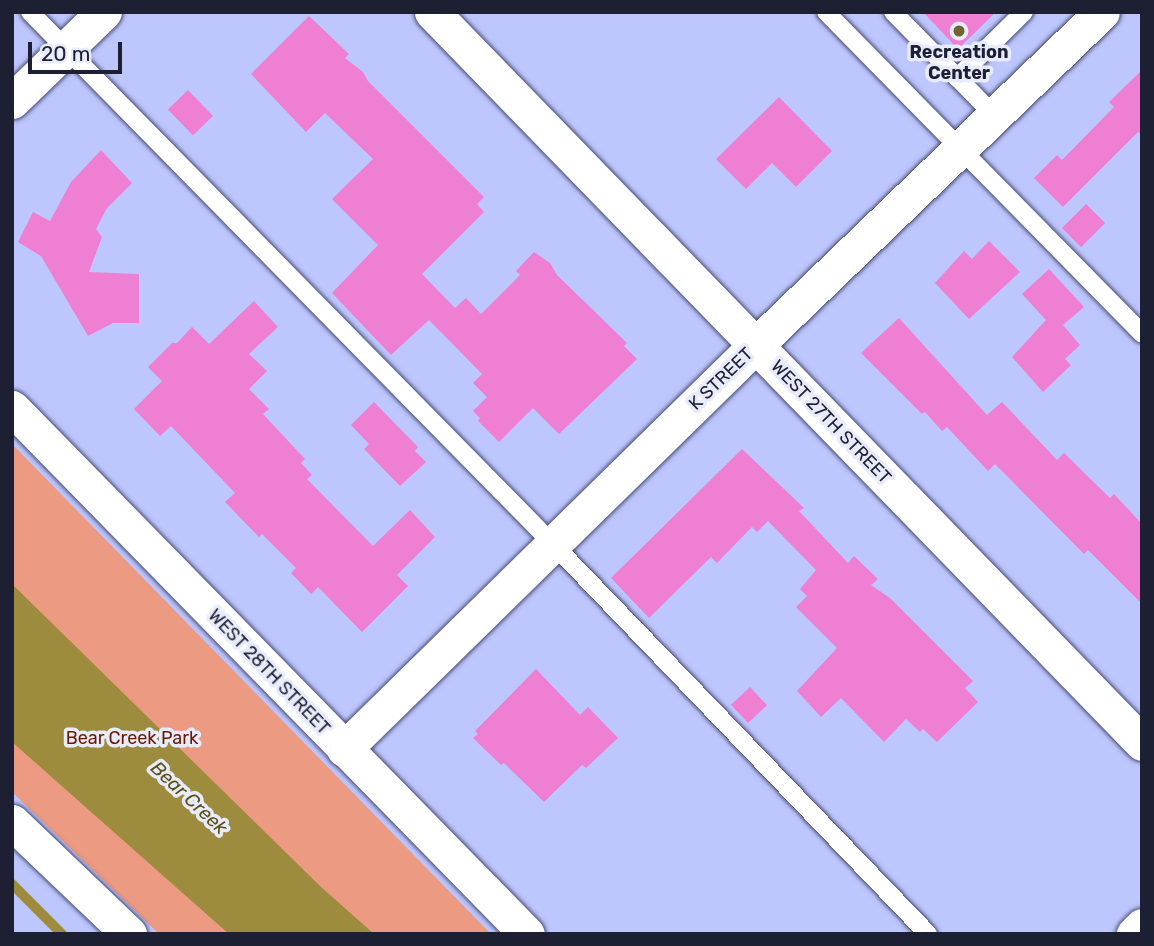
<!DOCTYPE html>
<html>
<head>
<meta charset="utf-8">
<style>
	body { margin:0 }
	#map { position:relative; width:1154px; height:946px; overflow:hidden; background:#bec7fd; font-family:Rubik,sans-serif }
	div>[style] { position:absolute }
	.green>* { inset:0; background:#ec9a81 }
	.water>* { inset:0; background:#9d8c3d }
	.stream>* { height:10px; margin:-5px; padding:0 5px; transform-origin:5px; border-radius:5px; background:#9d8c3d }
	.building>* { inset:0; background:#ef7fd3; transform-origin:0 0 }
	.roads { filter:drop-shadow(0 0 2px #444a77) drop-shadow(0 0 2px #444a77) }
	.lane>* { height:18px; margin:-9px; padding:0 9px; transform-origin:9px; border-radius:9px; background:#fff }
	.street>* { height:35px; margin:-17.5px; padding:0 17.5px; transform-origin:17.5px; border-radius:17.5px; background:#fff }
	.dots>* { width:19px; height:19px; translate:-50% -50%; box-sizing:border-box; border:4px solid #e8ebfb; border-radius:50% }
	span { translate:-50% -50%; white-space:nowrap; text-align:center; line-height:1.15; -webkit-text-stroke:7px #e8ebfb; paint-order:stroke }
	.poi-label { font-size:18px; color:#1d2033; font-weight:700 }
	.street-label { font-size:18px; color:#1d2033 }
	.park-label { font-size:18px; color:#6b1a00 }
	.water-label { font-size:19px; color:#5c4f12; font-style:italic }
	.frame { position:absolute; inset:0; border:14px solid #1d2033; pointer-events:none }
	.scale { position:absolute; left:28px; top:42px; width:94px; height:32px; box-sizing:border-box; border:4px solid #1d2033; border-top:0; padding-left:9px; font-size:21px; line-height:24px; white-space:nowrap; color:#1d2033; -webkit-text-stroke:5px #e8ebfb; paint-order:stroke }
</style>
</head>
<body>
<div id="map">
	<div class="green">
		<i style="clip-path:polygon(12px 444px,491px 934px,159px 934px,12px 792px)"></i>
	</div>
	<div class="water">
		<i style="clip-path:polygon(12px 584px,320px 886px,374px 934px,229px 934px,12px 742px)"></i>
	</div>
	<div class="stream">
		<i style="left:12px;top:884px;width:71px;rotate:45deg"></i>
	</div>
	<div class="building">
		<i style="clip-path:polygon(923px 12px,996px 12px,958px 49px)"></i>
		<i style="clip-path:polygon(309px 16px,349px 54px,345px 58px,363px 72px,368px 81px,484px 197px,477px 204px,484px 212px,422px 274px,455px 308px,466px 298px,481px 314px,520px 275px,516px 271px,534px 252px,550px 263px,557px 275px,627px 343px,624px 346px,637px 359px,559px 434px,533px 408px,499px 442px,478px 421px,480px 418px,473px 411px,487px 397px,473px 383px,482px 374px,429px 320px,391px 355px,332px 293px,378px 245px,332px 199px,373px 159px,325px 113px,306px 132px,251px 74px)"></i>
		<i style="clip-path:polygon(1142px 70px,1142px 135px,1138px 132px,1063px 207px,1034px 178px,1057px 155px,1062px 160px,1114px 107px,1109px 102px)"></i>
		<i style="left:188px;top:90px;width:36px;height:28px;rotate:46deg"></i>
		<i style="clip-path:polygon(779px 97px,832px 151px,796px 187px,772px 163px,746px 189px,716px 159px)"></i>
		<i style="clip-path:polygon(101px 150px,132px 183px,107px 208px,96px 229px,102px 237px,89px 272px,139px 274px,139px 323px,113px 323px,88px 336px,41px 256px,18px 242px,33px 212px,50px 221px,71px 182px)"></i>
		<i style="left:1086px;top:204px;width:27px;height:34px;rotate:45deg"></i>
		<i style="clip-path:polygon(989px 241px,1020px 272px,969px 319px,935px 283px,964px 251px,972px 259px)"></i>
		<i style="clip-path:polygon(1049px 269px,1084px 307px,1063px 325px,1080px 345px,1065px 359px,1071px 365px,1043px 392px,1012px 357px,1046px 320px,1022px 294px)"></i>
		<i style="clip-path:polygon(254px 301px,278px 327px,249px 354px,267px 371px,249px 389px,269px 409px,263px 414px,305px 459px,301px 463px,312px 475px,307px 479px,373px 546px,410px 510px,435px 537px,397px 575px,408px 586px,362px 632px,318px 587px,311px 594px,291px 573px,296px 568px,262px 534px,259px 537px,225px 502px,235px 493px,171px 426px,160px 436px,134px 409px,162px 381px,148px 367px,172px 343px,177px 343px,192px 327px,209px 344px)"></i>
		<i style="clip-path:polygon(899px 318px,987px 415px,1002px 402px,1057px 460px,1064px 453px,1110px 498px,1114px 494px,1142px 524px,1142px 604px,1088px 550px,1084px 554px,995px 464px,988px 471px,947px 427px,942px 431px,925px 412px,922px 414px,861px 353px)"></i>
		<i style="clip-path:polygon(374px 402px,418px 447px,415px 451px,426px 462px,400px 486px,364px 449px,369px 444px,351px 425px)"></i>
		<i style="clip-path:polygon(742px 449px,804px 508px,799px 511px,848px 563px,854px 556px,878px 579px,871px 585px,890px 598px,973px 681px,965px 688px,978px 702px,937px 742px,923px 729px,920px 732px,906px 719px,884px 742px,841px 698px,821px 717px,797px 691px,837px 648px,796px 607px,807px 596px,800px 589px,816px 570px,768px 521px,757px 532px,752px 527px,717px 563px,711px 557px,649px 618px,611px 578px)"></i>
		<i style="clip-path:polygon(536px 669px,580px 715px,588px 707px,618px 738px,586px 768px,582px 765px,544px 802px,504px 763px,501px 765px,473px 738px,478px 734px,475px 731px)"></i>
		<i style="left:750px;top:687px;width:25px;height:26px;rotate:47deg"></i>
	</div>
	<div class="roads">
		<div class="lane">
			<i style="left:30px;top:12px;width:746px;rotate:45.49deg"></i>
			<i style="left:553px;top:544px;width:541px;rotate:46.12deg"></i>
			<i style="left:826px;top:12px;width:451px;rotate:45.5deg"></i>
			<i style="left:893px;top:12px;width:146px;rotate:45.6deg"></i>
			<i style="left:957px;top:78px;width:94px;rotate:-44.6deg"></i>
		</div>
		<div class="street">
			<i style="left:432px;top:12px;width:1019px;rotate:45.83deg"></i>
			<i style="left:12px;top:101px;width:128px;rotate:-44.1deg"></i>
			<i style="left:12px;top:408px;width:736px;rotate:45.61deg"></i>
			<i style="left:344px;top:749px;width:577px;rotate:-44.44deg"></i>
			<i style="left:756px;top:345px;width:480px;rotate:-43.9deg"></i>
			<i style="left:12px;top:822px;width:162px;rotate:43.7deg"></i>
			<i style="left:1134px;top:934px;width:11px;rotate:-45deg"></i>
		</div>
	</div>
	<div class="dots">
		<i style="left:959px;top:31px;background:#706532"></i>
	</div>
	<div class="poi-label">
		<span style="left:959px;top:63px">Recreation<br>Center</span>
	</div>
	<div class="street-label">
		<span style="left:721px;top:379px;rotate:-44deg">K STREET</span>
		<span style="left:831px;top:422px;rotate:46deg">WEST 27TH STREET</span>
		<span style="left:269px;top:672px;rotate:46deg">WEST 28TH STREET</span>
	</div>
	<div class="park-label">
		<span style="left:132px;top:738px">Bear Creek Park</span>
	</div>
	<div class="water-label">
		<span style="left:189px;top:798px;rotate:43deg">Bear Creek</span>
	</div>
	<div class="frame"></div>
	<div class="scale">20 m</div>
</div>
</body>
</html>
